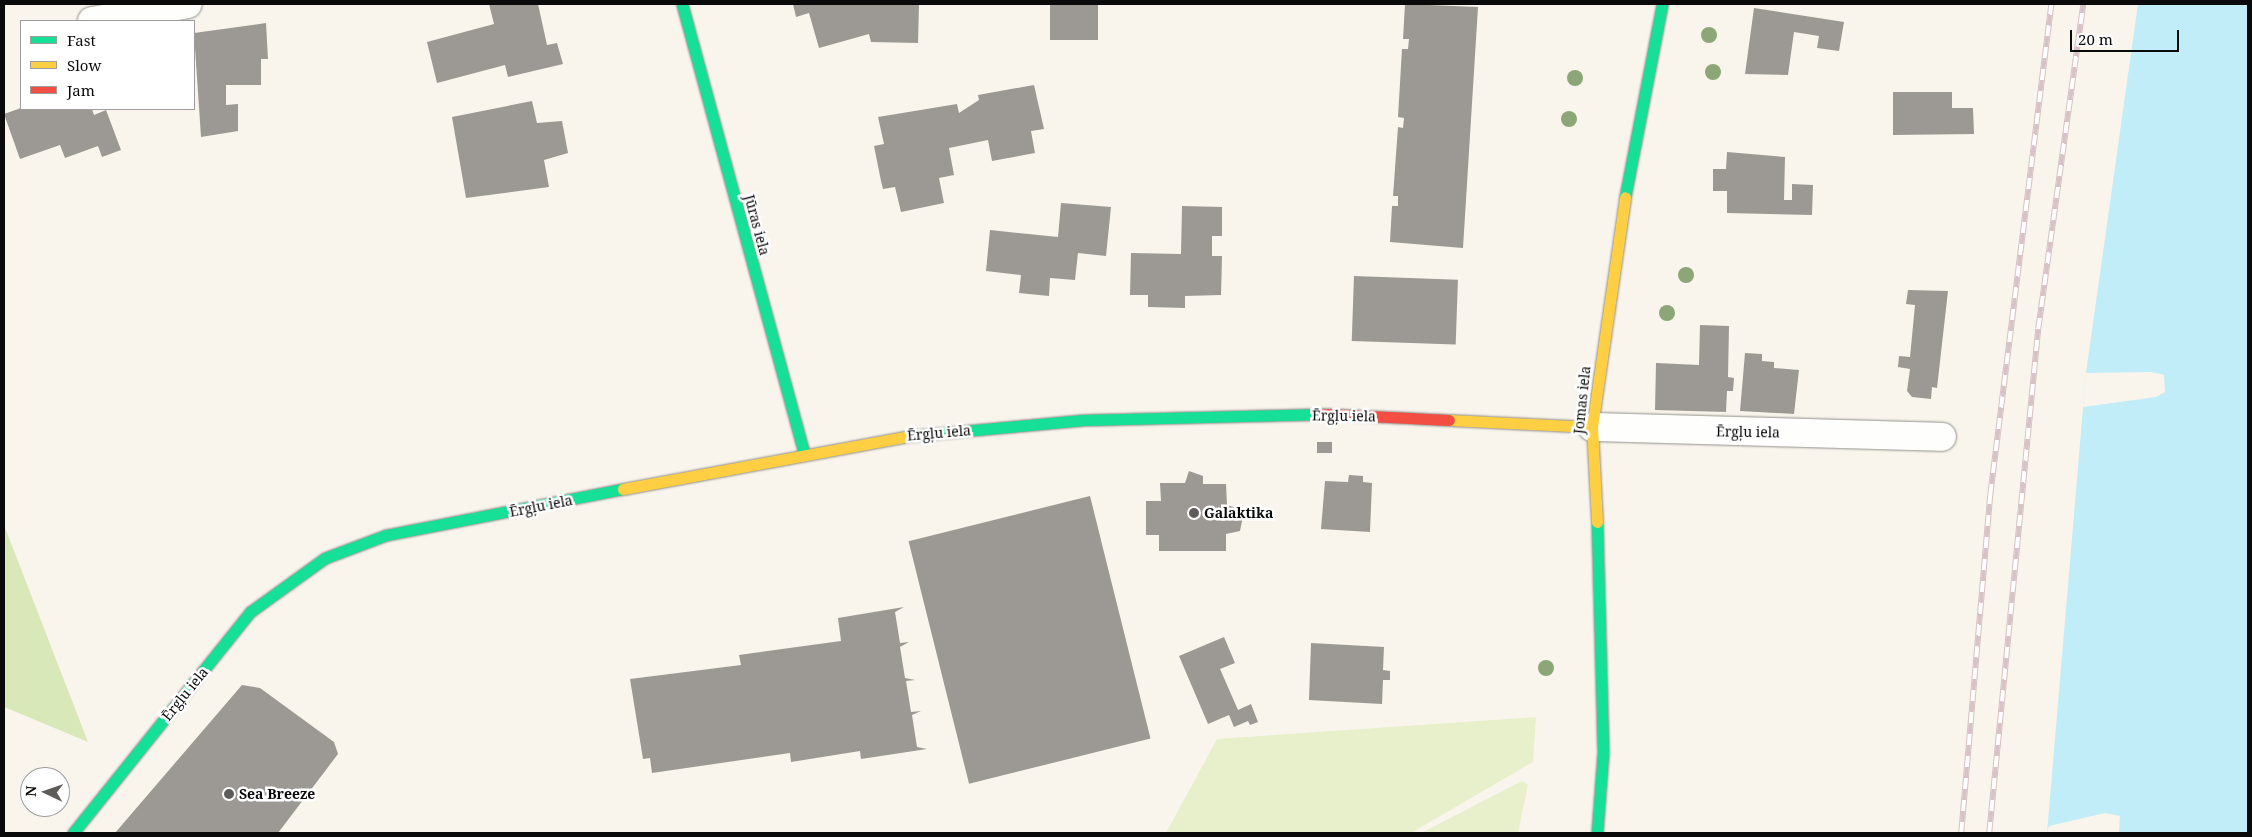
<!DOCTYPE html>
<html>
<head>
<meta charset="utf-8">
<style>
	body { margin:0 }
	#map { position:relative; width:2252px; height:837px; overflow:hidden; background:#f9f5ed; font-family:"Noto Serif",serif }
	div>[style] { position:absolute }
	.green>* { inset:0; background:#e7f0ca }
	.forest>* { inset:0; background:#d9e8b8 }
	.water>* { inset:0; background:#c0edf7 }
	.pier>* { inset:0; background:#f9f5ed }
	.building>* { inset:0; background:#9c9894; transform-origin:0 0 }
	.roads { filter:drop-shadow(0 0 1px #92908c) drop-shadow(0 0 1px #92908c) }
	.street>* { height:28px; margin:-14px; padding:0 14px; transform-origin:14px; border-radius:14px; background:#fefefc }
	.fast>* { height:11px; margin:-5.5px; padding:0 5.5px; transform-origin:5.5px; border-radius:5.5px; background:#16e098 }
	.slow>* { height:11px; margin:-5.5px; padding:0 5.5px; transform-origin:5.5px; border-radius:5.5px; background:#ffcf43 }
	.jam>* { height:11px; margin:-5.5px; padding:0 5.5px; transform-origin:5.5px; border-radius:5.5px; background:#f24e42 }
	.rail>* { height:5.5px; margin-top:-2.75px; transform-origin:0; background:repeating-linear-gradient(90deg,#fff 0 11px,#d7c2c5 0 22px); box-sizing:border-box; border-block:1px solid #d7c2c5 }
	.trees>* { width:16px; height:16px; margin:-8px; border-radius:50%; background:#8da677 }
	.dots>* { width:14px; height:14px; translate:-50% -50%; box-sizing:border-box; border:2px solid #fff; border-radius:50% }
	span { translate:-50% -50%; white-space:nowrap; text-align:center; line-height:1.15; -webkit-text-stroke:5px #fff; paint-order:stroke }
	.street-label { font-size:14px; color:#0a0a0a }
	.poi-label { font-size:14px; color:#0a0a0a; font-weight:700 }
	.left { translate:0 -50%; text-align:left }
	.frame { position:absolute; inset:0; border:5px solid #0a0a0a; pointer-events:none }
	.legend { position:absolute; left:20px; top:20px; width:175px; height:90px; box-sizing:border-box; background:#fff; border:1px solid #9d9d9d; margin:0; padding:6px 9px; list-style:none; font-size:15px; color:#0a0a0a }
	.legend li { display:flex; align-items:center; gap:10px; height:25px }
	.legend b { width:25px; border:1px solid #9d9d9d }
	.north { position:absolute; left:20px; top:767px; width:50px; height:50px; box-sizing:border-box; background:#fff; border:1px solid #9d9d9d; border-radius:50%; rotate:273deg; font-size:14px; font-weight:700; line-height:20px; text-align:center; color:#0a0a0a }
	.north::after { content:''; display:block; margin:auto; width:18px; height:22px; background:#5e5c59; clip-path:polygon(50% 0,100% 100%,50% 72%,0 100%) }
	.scale { position:absolute; left:2070px; top:30px; width:109px; height:22px; box-sizing:border-box; border:2px solid #0a0a0a; border-top:0; padding-left:6px; font-size:15px; line-height:18px; white-space:nowrap; color:#0a0a0a; -webkit-text-stroke:4px #fff; paint-order:stroke }
</style>
</head>
<body>
<div id="map">
	<div class="green">
		<i style="clip-path:polygon(1536px 717px,1533px 762px,1411px 833px,1166px 833px,1217px 739px)"></i>
		<i style="clip-path:polygon(1522px 781px,1528px 785px,1518px 833px,1421px 833px)"></i>
	</div>
	<div class="forest">
		<i style="clip-path:polygon(4px 525px,88px 742px,4px 707px)"></i>
	</div>
	<div class="water">
		<i style="clip-path:polygon(2138px 4px,2248px 4px,2248px 833px,2047px 833px,2086px 373px)"></i>
	</div>
	<div class="pier">
		<i style="clip-path:polygon(2151px 372px,2164px 375px,2165px 392px,2156px 397px,2083px 407px,2086px 373px)"></i>
		<i style="clip-path:polygon(2105px 813px,2120px 816px,2119px 833px,2047px 833px,2049px 826px)"></i>
	</div>
	<div class="building">
		<i style="clip-path:polygon(489px 4px,538px 4px,547px 45px,557px 43px,563px 64px,508px 77px,505px 65px,437px 83px,427px 42px,494px 24px)"></i>
		<i style="clip-path:polygon(793px 4px,919px 5px,918px 43px,871px 42px,869px 34px,819px 48px,809px 13px,796px 17px)"></i>
		<i style="left:1050px;top:4px;width:48px;height:36px"></i>
		<i style="clip-path:polygon(1405px 4px,1478px 7px,1463px 248px,1390px 242px,1392px 206px,1398px 206px,1398px 196px,1393px 196px,1398px 127px,1403px 128px,1404px 118px,1398px 117px,1402px 49px,1408px 49px,1409px 39px,1403px 39px)"></i>
		<i style="clip-path:polygon(1754px 8px,1844px 22px,1839px 51px,1817px 48px,1819px 36px,1794px 32px,1788px 75px,1745px 74px)"></i>
		<i style="clip-path:polygon(266px 23px,268px 59px,261px 59px,261px 85px,226px 85px,226px 105px,238px 104px,238px 131px,201px 137px,194px 33px)"></i>
		<i style="clip-path:polygon(1034px 85px,1044px 129px,1031px 131px,1035px 153px,992px 161px,988px 140px,949px 148px,954px 175px,939px 178px,944px 203px,901px 212px,895px 187px,883px 189px,881px 181px,874px 146px,884px 144px,878px 117px,957px 104px,959px 113px,979px 100px,978px 95px)"></i>
		<i style="clip-path:polygon(1893px 92px,1952px 92px,1952px 108px,1973px 108px,1974px 134px,1893px 135px)"></i>
		<i style="clip-path:polygon(532px 101px,537px 123px,562px 121px,568px 153px,544px 160px,549px 187px,466px 198px,452px 117px)"></i>
		<i style="clip-path:polygon(21px 108px,92px 109px,94px 115px,106px 110px,121px 150px,102px 157px,98px 146px,65px 158px,60px 145px,20px 159px,4px 114px)"></i>
		<i style="clip-path:polygon(1727px 152px,1785px 157px,1784px 200px,1792px 200px,1792px 184px,1813px 185px,1812px 215px,1727px 213px,1727px 191px,1713px 191px,1713px 169px,1726px 169px)"></i>
		<i style="clip-path:polygon(1061px 203px,1111px 207px,1106px 256px,1078px 253px,1075px 280px,1050px 278px,1049px 296px,1019px 293px,1021px 275px,986px 271px,990px 230px,1058px 237px)"></i>
		<i style="clip-path:polygon(1182px 206px,1222px 207px,1222px 236px,1212px 236px,1212px 256px,1222px 256px,1221px 295px,1185px 296px,1185px 308px,1148px 307px,1148px 295px,1130px 295px,1131px 253px,1181px 254px)"></i>
		<i style="left:1354px;top:276px;width:104px;height:65px;rotate:2deg"></i>
		<i style="clip-path:polygon(1908px 290px,1948px 291px,1937px 388px,1932px 387px,1931px 399px,1912px 397px,1907px 391px,1910px 369px,1898px 367px,1899px 356px,1910px 357px,1915px 305px,1906px 304px)"></i>
		<i style="clip-path:polygon(1700px 325px,1729px 326px,1728px 377px,1734px 378px,1733px 391px,1727px 391px,1726px 412px,1655px 410px,1656px 363px,1699px 365px)"></i>
		<i style="clip-path:polygon(1745px 353px,1762px 354px,1762px 361px,1774px 362px,1774px 368px,1799px 370px,1794px 414px,1740px 411px)"></i>
		<i style="left:1317px;top:442px;width:15px;height:11px"></i>
		<i style="clip-path:polygon(1189px 471px,1203px 476px,1203px 484px,1226px 484px,1227px 505px,1240px 509px,1243px 516px,1240px 531px,1226px 534px,1226px 551px,1159px 551px,1159px 535px,1146px 535px,1146px 501px,1161px 501px,1160px 483px,1185px 483px)"></i>
		<i style="clip-path:polygon(1349px 475px,1363px 476px,1363px 482px,1372px 483px,1370px 532px,1321px 529px,1325px 481px,1348px 482px)"></i>
		<i style="left:1090px;top:496px;width:250px;height:187px;rotate:76deg"></i>
		<i style="clip-path:polygon(904px 607px,895px 612px,900px 643px,909px 642px,900px 647px,905px 678px,915px 680px,906px 681px,911px 712px,921px 711px,912px 715px,917px 747px,927px 749px,861px 759px,860px 751px,791px 762px,790px 753px,652px 773px,650px 758px,643px 759px,630px 679px,741px 665px,739px 655px,841px 641px,838px 618px)"></i>
		<i style="clip-path:polygon(1224px 637px,1235px 663px,1220px 669px,1238px 710px,1251px 704px,1258px 722px,1250px 725px,1248px 721px,1234px 727px,1229px 715px,1208px 724px,1179px 656px)"></i>
		<i style="clip-path:polygon(1311px 643px,1384px 647px,1383px 670px,1390px 671px,1390px 680px,1383px 680px,1382px 704px,1309px 700px)"></i>
		<i style="clip-path:polygon(242px 685px,260px 688px,334px 742px,338px 754px,278px 833px,115px 833px)"></i>
	</div>
	<div class="roads">
		<div class="street">
			<i style="left:92px;top:21px;width:97px;rotate:-10deg"></i>
			<i style="left:1592px;top:427px;width:350px;rotate:1.6deg"></i>
		</div>
		<div class="fast">
			<i style="left:682px;top:4px;width:466px;rotate:74.8deg"></i>
			<i style="left:1625px;top:197px;width:197px;rotate:-79.1deg"></i>
			<i style="left:910px;top:436px;width:174px;rotate:-5.3deg"></i>
			<i style="left:1083px;top:420px;width:241px;rotate:-1.4deg"></i>
			<i style="left:1597px;top:522px;width:231px;rotate:88.5deg"></i>
			<i style="left:1603px;top:753px;width:80px;rotate:94.3deg"></i>
			<i style="left:73px;top:833px;width:283px;rotate:-51.3deg"></i>
			<i style="left:250px;top:612px;width:92px;rotate:-35.8deg"></i>
			<i style="left:325px;top:558px;width:65px;rotate:-20.7deg"></i>
			<i style="left:386px;top:535px;width:241px;rotate:-11deg"></i>
		</div>
		<div class="slow">
			<i style="left:1449px;top:420px;width:143px;rotate:2.8deg"></i>
			<i style="left:623px;top:489px;width:292px;rotate:-10.5deg"></i>
			<i style="left:1597px;top:522px;width:95px;rotate:-93deg"></i>
			<i style="left:1592px;top:427px;width:232px;rotate:-81.8deg"></i>
		</div>
		<div class="jam">
			<i style="left:1324px;top:414px;width:125px;rotate:2.7deg"></i>
		</div>
	</div>
	<div class="rail">
		<i style="left:1961px;top:833px;width:339px;rotate:-85.1deg"></i>
		<i style="left:1990px;top:495px;width:495px;rotate:-82.9deg"></i>
		<i style="left:1989px;top:833px;width:506px;rotate:-84.45deg"></i>
		<i style="left:2038px;top:329px;width:328px;rotate:-82.1deg"></i>
	</div>
	<div class="trees">
		<i style="left:1709px;top:35px"></i>
		<i style="left:1713px;top:72px"></i>
		<i style="left:1575px;top:78px"></i>
		<i style="left:1569px;top:119px"></i>
		<i style="left:1686px;top:275px"></i>
		<i style="left:1667px;top:313px"></i>
		<i style="left:1546px;top:668px"></i>
	</div>
	<div class="dots">
		<i style="left:1194px;top:513px;background:#5e5c59"></i>
		<i style="left:229px;top:794px;background:#5e5c59"></i>
	</div>
	<div class="street-label">
		<span style="left:757px;top:225px;rotate:75deg">Jūras iela</span>
		<span style="left:1582px;top:400px;rotate:-84deg">Jomas iela</span>
		<span style="left:1344px;top:416px;rotate:1deg">Ērgļu iela</span>
		<span style="left:1748px;top:432px;rotate:1deg">Ērgļu iela</span>
		<span style="left:939px;top:433px;rotate:-5deg">Ērgļu iela</span>
		<span style="left:541px;top:506px;rotate:-11deg">Ērgļu iela</span>
		<span style="left:185px;top:694px;rotate:-51deg">Ērgļu iela</span>
	</div>
	<div class="poi-label">
		<span class="left" style="left:1204px;top:513px">Galaktika</span>
		<span class="left" style="left:239px;top:794px">Sea Breeze</span>
	</div>
	<div class="frame"></div>
	<ul class="legend">
	<li><b style="height:6px;background:#16e098"></b>Fast</li>
	<li><b style="height:6px;background:#ffcf43"></b>Slow</li>
	<li><b style="height:6px;background:#f24e42"></b>Jam</li>
	</ul>
	<div class="north">N</div>
	<div class="scale">20 m</div>
</div>
</body>
</html>
